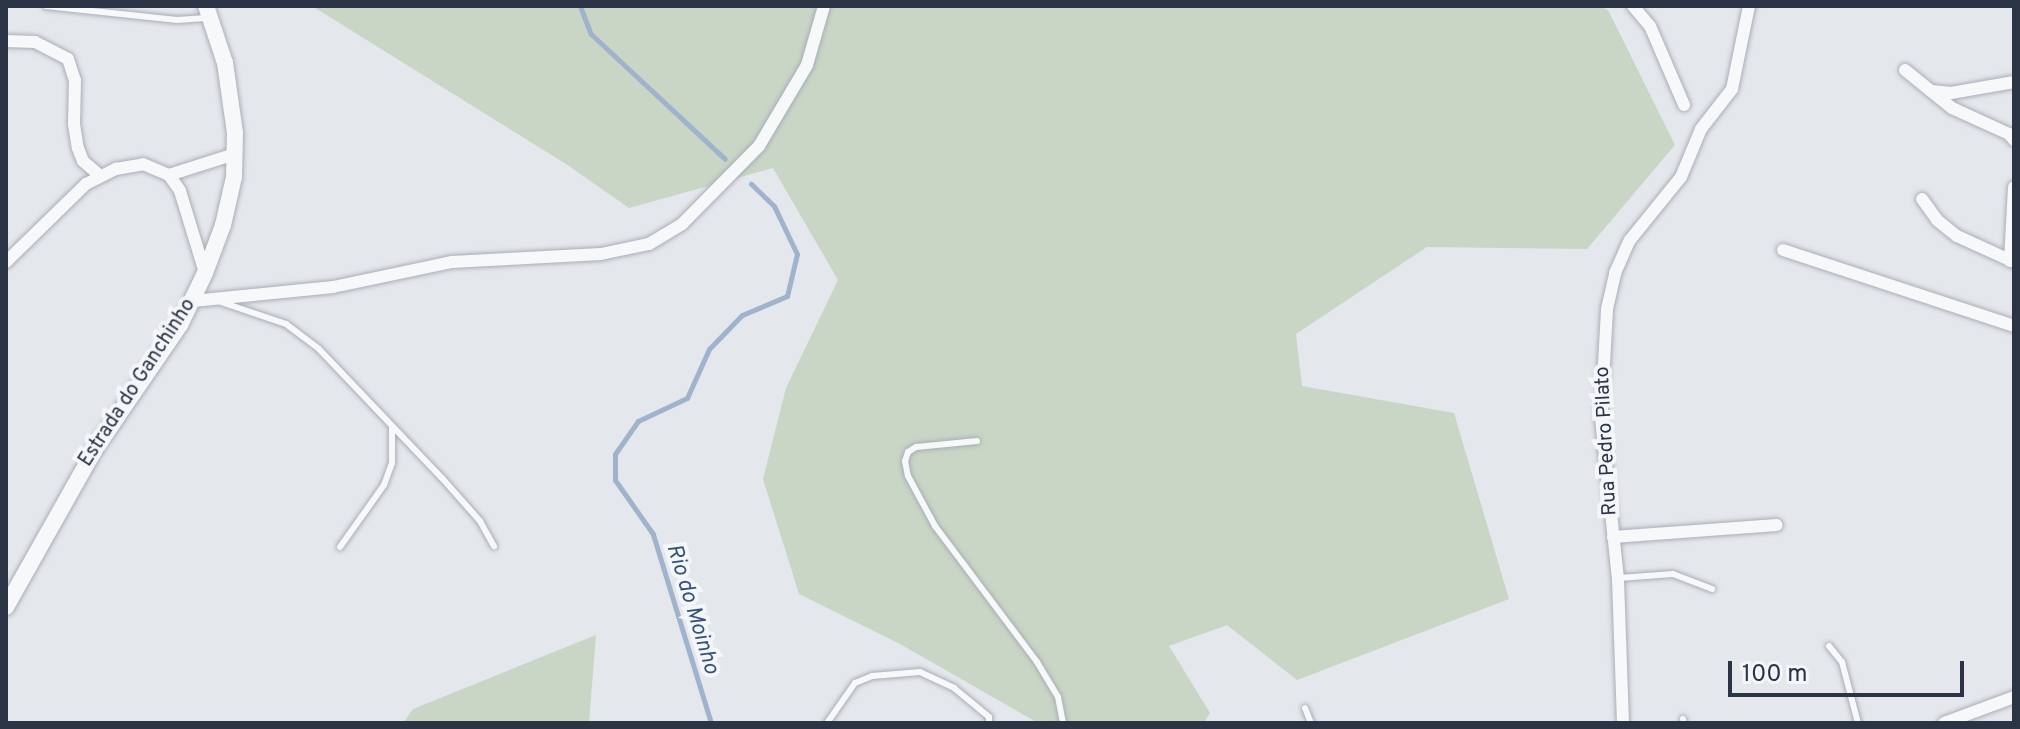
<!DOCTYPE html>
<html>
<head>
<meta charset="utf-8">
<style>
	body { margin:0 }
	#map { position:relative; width:2020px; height:729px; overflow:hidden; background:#e4e7ec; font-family:Overpass,sans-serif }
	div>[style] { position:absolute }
	.green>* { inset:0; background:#c9d6c5 }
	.stream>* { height:5px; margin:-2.5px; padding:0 2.5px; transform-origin:2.5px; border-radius:2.5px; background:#9fb4cc }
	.roads { filter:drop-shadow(0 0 2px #a9aeb7) drop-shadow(0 0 2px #a9aeb7) }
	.service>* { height:6px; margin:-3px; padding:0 3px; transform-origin:3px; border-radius:3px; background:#f7f8fa }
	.minor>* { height:12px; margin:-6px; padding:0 6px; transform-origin:6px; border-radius:6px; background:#f7f8fa }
	.tertiary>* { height:16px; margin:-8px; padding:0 8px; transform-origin:8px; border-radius:8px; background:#f7f8fa }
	span { translate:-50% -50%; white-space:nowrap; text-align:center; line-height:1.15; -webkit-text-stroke:8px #f4f6f9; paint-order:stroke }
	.street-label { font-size:20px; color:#2b3445 }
	.water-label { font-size:22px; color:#34527a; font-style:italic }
	.frame { position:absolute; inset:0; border:8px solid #2b3445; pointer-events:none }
	.scale { position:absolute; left:1728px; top:661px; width:236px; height:36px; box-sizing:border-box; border:4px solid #2b3445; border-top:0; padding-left:10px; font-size:24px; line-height:28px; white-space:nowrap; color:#2b3445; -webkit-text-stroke:6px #f4f6f9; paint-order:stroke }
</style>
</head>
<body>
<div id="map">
	<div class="green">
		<i style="clip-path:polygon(312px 6px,1598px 6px,1608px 10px,1675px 145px,1587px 249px,1427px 247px,1296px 334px,1302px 386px,1454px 413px,1509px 599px,1297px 680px,1227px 625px,1169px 646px,1210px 713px,1204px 723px,1038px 723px,900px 644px,799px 594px,763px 479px,786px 388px,838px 280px,773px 168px,629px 208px,566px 164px)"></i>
		<i style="clip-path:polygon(596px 635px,589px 723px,403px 723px,413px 709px)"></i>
	</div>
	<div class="stream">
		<i style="left:580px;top:6px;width:30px;rotate:69deg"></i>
		<i style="left:591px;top:34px;width:183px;rotate:43deg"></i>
		<i style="left:711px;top:723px;width:198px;rotate:-107.1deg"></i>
		<i style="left:653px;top:534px;width:66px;rotate:-125.1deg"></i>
		<i style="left:615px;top:480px;width:26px;rotate:-90deg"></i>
		<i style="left:615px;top:454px;width:40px;rotate:-55.1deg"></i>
		<i style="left:638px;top:421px;width:54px;rotate:-25.1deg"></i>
		<i style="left:687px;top:398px;width:54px;rotate:-65.8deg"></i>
		<i style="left:709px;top:349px;width:47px;rotate:-45.9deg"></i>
		<i style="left:742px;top:315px;width:49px;rotate:-22.9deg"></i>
		<i style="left:787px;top:296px;width:43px;rotate:-76.6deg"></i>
		<i style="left:797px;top:254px;width:53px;rotate:-115.6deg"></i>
		<i style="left:774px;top:206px;width:32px;rotate:-136deg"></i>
	</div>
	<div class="roads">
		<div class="service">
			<i style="left:46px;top:6px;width:132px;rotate:6.1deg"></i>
			<i style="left:177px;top:20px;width:29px;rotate:-4deg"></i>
			<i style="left:221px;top:302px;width:69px;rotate:18.7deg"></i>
			<i style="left:286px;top:324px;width:41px;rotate:37.1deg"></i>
			<i style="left:319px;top:349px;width:178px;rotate:46.4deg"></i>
			<i style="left:442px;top:478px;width:57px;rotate:48.5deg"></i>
			<i style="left:480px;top:521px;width:29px;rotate:61deg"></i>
			<i style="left:977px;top:441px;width:61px;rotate:174.4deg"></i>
			<i style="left:916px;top:447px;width:9px;rotate:148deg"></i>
			<i style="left:908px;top:452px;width:9px;rotate:108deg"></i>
			<i style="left:905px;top:461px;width:15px;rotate:79deg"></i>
			<i style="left:908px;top:476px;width:57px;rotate:61.6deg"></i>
			<i style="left:935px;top:526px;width:170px;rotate:53.1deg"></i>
			<i style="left:1037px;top:662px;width:41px;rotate:59deg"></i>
			<i style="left:1058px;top:697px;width:26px;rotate:79deg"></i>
			<i style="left:340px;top:547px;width:76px;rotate:-54.6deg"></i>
			<i style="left:384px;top:485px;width:23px;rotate:-70deg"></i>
			<i style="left:392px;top:463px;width:36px;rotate:-90deg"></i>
			<i style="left:1619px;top:578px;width:54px;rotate:-4.2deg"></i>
			<i style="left:1673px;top:574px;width:42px;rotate:21deg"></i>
			<i style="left:1829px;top:646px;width:21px;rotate:51deg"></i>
			<i style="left:1842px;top:662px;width:63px;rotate:75.3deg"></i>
			<i style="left:1305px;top:708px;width:16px;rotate:68deg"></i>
			<i style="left:1683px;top:719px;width:4px;rotate:76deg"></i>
			<i style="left:827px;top:723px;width:49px;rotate:-55deg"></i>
			<i style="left:855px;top:683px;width:18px;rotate:-22deg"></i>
			<i style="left:872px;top:676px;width:48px;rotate:-4.8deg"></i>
			<i style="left:920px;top:672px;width:38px;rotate:25deg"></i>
			<i style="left:954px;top:688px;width:45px;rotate:39.6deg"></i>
			<i style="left:989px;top:717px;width:6px;rotate:90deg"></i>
		</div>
		<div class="minor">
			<i style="left:1633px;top:6px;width:26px;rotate:50deg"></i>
			<i style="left:1650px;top:26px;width:86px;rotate:66.7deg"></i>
			<i style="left:6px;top:41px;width:29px;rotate:2deg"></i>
			<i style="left:35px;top:42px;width:37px;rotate:27deg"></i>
			<i style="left:68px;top:59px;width:22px;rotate:72deg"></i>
			<i style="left:75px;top:80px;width:44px;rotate:91.3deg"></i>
			<i style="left:74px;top:124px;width:24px;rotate:81deg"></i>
			<i style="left:78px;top:148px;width:14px;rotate:69deg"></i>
			<i style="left:83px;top:161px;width:23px;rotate:41deg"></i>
			<i style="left:1905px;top:70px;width:33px;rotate:39deg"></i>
			<i style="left:1931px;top:91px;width:20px;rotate:6deg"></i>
			<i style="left:1951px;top:93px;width:64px;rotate:-9.9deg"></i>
			<i style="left:1931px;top:91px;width:27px;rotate:39deg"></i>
			<i style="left:1952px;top:108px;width:63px;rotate:24.5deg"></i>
			<i style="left:2009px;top:134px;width:8px;rotate:50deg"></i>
			<i style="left:169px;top:175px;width:69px;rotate:-17.7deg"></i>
			<i style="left:1922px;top:199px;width:26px;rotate:54deg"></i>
			<i style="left:1937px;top:220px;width:26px;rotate:39deg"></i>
			<i style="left:1957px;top:236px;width:63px;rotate:24.5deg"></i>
			<i style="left:1783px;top:250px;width:243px;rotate:18.2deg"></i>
			<i style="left:2010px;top:261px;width:74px;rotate:-86.9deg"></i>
			<i style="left:6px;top:262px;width:112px;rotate:-44.3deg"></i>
			<i style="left:86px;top:184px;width:34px;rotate:-27deg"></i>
			<i style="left:116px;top:169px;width:27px;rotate:-10deg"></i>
			<i style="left:143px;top:164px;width:28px;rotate:23deg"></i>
			<i style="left:169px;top:175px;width:19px;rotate:55deg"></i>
			<i style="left:180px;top:191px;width:86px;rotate:73deg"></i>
			<i style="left:193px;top:301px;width:141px;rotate:-5.7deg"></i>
			<i style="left:333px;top:287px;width:122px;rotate:-11.9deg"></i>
			<i style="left:452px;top:262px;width:149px;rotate:-3.1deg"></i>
			<i style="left:601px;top:254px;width:49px;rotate:-11.8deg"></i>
			<i style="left:649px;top:244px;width:39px;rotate:-31deg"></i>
			<i style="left:682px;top:224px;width:110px;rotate:-45.4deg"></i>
			<i style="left:759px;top:146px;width:94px;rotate:-59.3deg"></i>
			<i style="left:807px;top:65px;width:61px;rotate:-73.9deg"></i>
			<i style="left:1613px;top:537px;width:164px;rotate:-4.2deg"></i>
			<i style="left:1623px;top:723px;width:144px;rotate:-92deg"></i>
			<i style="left:1618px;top:579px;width:163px;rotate:-96deg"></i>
			<i style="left:1601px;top:417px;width:108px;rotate:-86.8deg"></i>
			<i style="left:1607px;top:309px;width:37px;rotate:-77deg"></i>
			<i style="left:1615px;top:273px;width:36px;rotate:-66deg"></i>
			<i style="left:1630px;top:240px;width:81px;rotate:-51deg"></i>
			<i style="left:1681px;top:177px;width:52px;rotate:-67.4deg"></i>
			<i style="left:1701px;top:129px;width:51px;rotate:-52.2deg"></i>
			<i style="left:1732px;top:89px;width:85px;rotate:-78.4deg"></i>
			<i style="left:1944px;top:723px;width:75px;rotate:-20.4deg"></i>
		</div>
		<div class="tertiary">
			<i style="left:6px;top:607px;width:181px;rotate:-60.6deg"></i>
			<i style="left:95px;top:449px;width:150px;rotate:-55.6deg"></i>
			<i style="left:180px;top:325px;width:58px;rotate:-64.3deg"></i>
			<i style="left:205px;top:273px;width:51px;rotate:-69.4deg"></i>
			<i style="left:223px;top:225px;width:49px;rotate:-77.1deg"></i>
			<i style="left:234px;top:177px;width:44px;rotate:-88.7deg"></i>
			<i style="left:235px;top:133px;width:71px;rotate:-98.1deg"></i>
			<i style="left:225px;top:63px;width:60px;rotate:-108.4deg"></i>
		</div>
	</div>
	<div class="street-label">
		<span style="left:138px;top:383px;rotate:-57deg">Estrada do Ganchinho</span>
		<span style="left:1607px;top:441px;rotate:-93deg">Rua Pedro Pilato</span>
	</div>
	<div class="water-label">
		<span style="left:692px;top:609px;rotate:73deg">Rio do Moinho</span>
	</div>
	<div class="frame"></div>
	<div class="scale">100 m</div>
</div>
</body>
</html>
